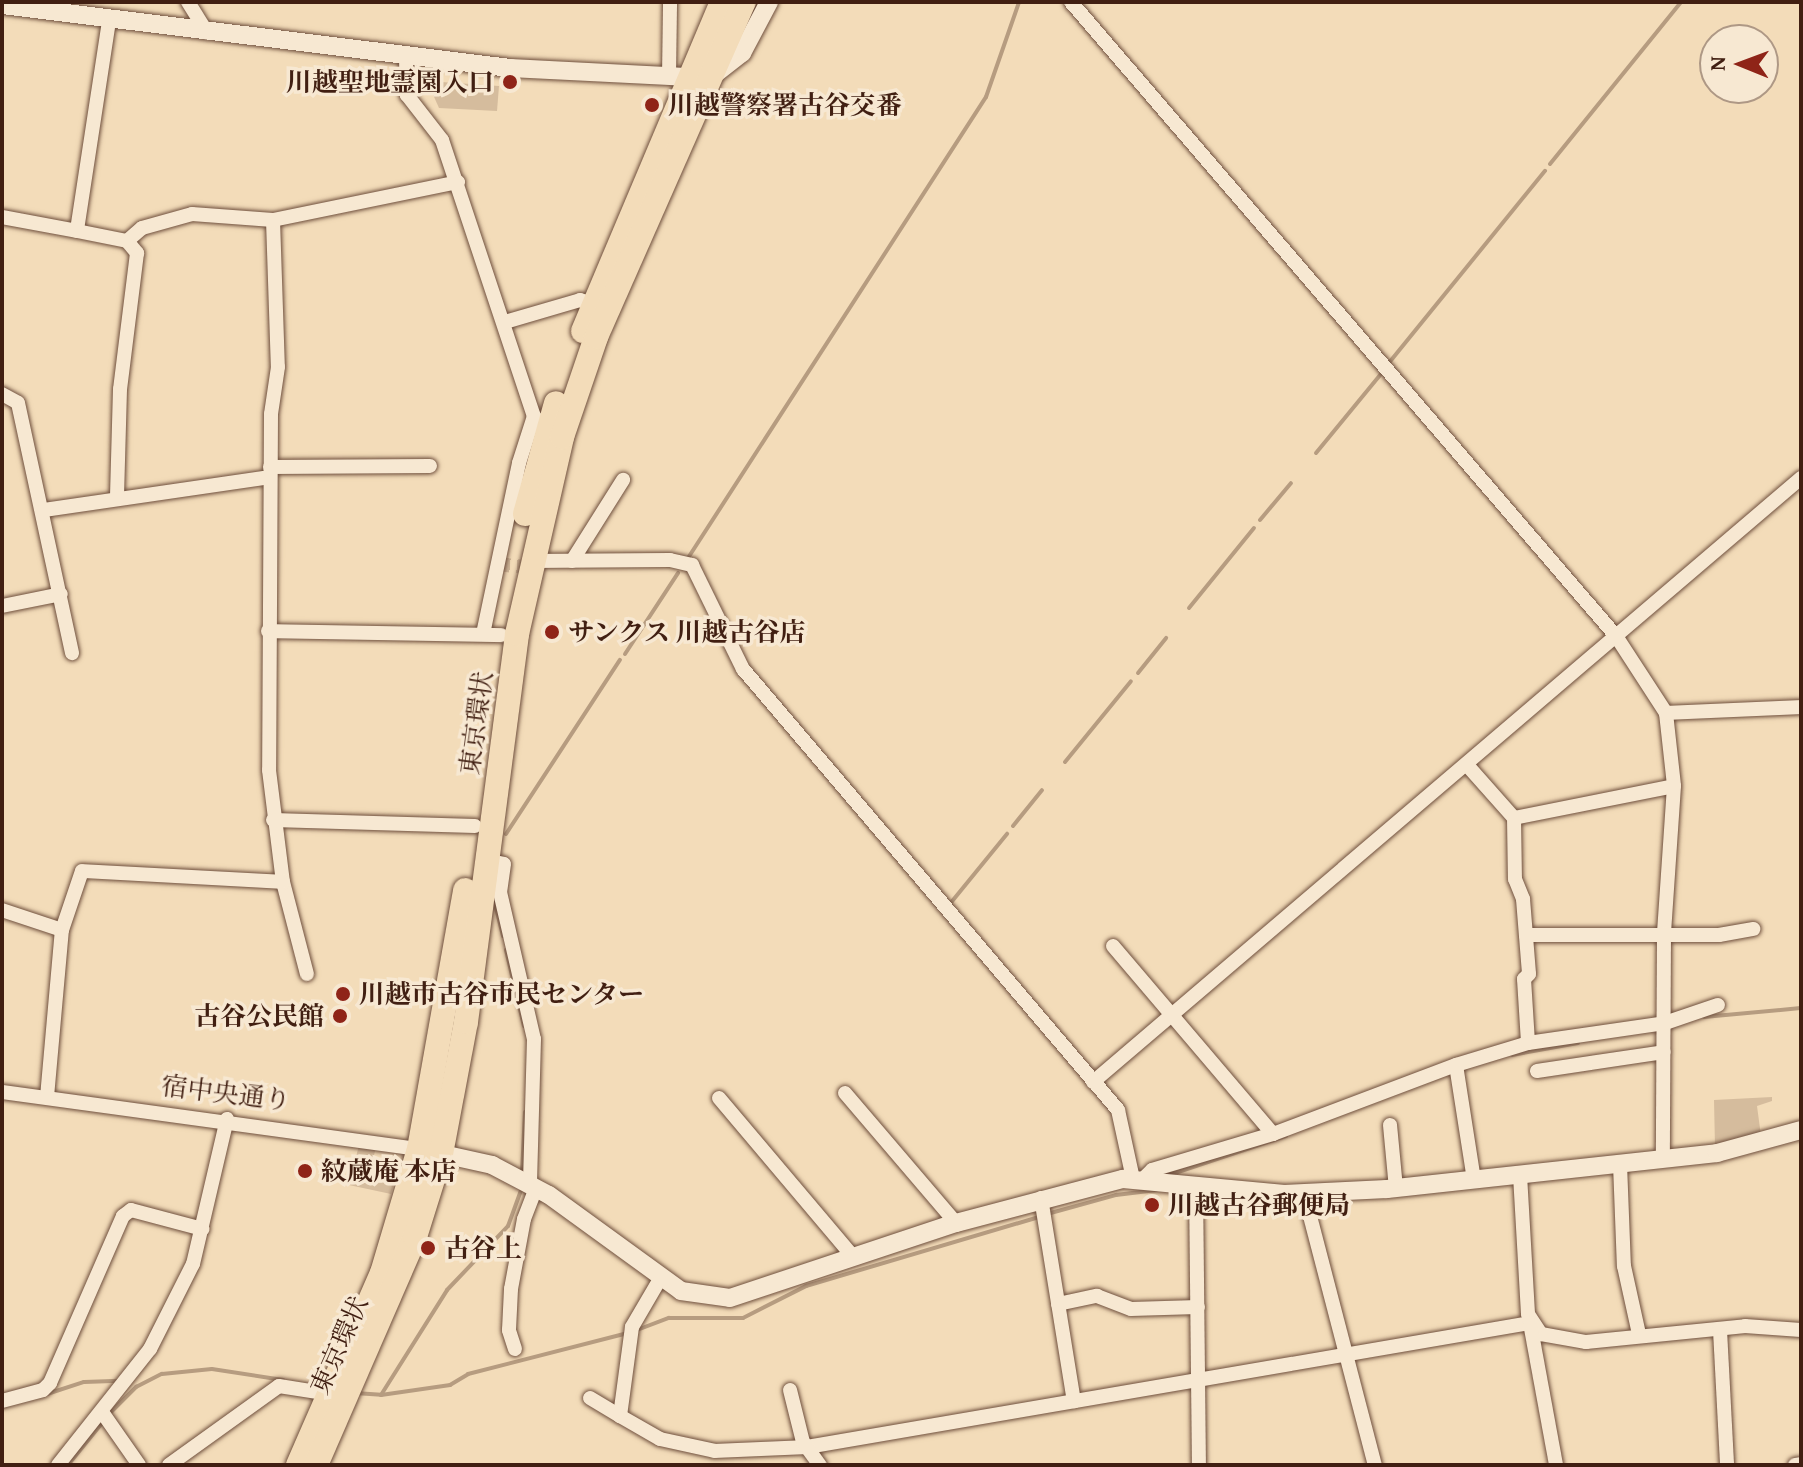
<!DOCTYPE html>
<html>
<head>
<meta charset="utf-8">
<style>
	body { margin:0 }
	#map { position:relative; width:1803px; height:1467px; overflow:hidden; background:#f3dcb9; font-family:"Gentium Book Plus","Noto Serif JP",serif }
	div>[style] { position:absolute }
	.green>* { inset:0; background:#d5bc9d }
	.stream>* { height:4px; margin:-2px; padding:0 2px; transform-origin:2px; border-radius:2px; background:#b69c80 }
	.minor-tunnel>* { height:14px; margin-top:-7px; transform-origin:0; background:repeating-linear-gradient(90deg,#cfb698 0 14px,transparent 0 21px) }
	.roads { filter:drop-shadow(0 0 2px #6e4e3c) drop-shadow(0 0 2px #6e4e3c) }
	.minor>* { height:14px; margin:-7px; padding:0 7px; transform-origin:7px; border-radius:7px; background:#f7e8d2 }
	.tertiary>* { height:18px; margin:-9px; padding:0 9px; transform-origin:9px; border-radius:9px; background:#f7e8d2 }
	.trunk>* { height:24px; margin:-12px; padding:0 12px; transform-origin:12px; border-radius:12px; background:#f3dcb9 }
	.dots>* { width:22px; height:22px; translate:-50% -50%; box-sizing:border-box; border:4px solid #f7e8d2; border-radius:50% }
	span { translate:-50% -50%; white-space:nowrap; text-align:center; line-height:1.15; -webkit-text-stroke:7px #f7e8d2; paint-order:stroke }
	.poi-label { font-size:26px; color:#411f12; font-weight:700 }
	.right { translate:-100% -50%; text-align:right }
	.left { translate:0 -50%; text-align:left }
	.street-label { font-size:26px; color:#411f12 }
	.frame { position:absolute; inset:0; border:4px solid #411f12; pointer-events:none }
	.north { position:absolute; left:1699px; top:24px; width:80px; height:80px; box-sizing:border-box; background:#f7e8d2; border:2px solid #ae9885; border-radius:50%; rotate:271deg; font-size:22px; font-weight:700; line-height:32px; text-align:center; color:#411f12 }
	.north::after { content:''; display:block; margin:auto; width:28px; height:36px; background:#8f2418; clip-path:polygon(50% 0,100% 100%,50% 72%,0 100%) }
</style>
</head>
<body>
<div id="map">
	<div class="green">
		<i style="clip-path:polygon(427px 81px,499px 86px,497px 111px,439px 108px)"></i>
		<i style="clip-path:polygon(1772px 1097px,1772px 1101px,1757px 1106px,1761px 1136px,1715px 1147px,1714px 1100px)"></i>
		<i style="clip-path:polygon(359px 1145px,376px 1147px,371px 1168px,396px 1175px,391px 1194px,349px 1185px)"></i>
	</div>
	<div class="stream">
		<i style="left:1550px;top:164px;width:208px;rotate:-51deg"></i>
		<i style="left:1388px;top:364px;width:249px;rotate:-50.9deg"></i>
		<i style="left:1316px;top:453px;width:101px;rotate:-50.6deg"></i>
		<i style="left:1260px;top:520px;width:48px;rotate:-50deg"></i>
		<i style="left:688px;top:558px;width:549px;rotate:-57.12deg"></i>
		<i style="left:986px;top:97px;width:101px;rotate:-70.8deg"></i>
		<i style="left:1189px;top:608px;width:103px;rotate:-50.9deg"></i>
		<i style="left:625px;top:654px;width:97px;rotate:-56.8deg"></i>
		<i style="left:1138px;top:673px;width:45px;rotate:-51.3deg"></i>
		<i style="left:1065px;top:762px;width:104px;rotate:-50.8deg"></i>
		<i style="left:1013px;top:826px;width:46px;rotate:-51.1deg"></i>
		<i style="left:506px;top:834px;width:208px;rotate:-56.8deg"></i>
		<i style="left:949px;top:905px;width:92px;rotate:-50.8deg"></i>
		<i style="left:496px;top:908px;width:29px;rotate:76deg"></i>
		<i style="left:506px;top:950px;width:78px;rotate:76.7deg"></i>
		<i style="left:1704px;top:1017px;width:97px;rotate:-5.3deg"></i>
		<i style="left:1512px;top:1055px;width:67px;rotate:-10.3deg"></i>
		<i style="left:522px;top:1173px;width:61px;rotate:-87.2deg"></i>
		<i style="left:1169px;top:1175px;width:123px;rotate:-18.4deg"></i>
		<i style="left:1047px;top:1214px;width:72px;rotate:-15.4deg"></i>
		<i style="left:1116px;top:1195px;width:41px;rotate:-7deg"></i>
		<i style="left:637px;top:1330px;width:34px;rotate:-21deg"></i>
		<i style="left:669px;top:1318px;width:74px"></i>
		<i style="left:743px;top:1318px;width:71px;rotate:-26.9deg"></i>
		<i style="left:806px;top:1286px;width:243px;rotate:-16.5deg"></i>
		<i style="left:355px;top:1393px;width:26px;rotate:4deg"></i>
		<i style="left:381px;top:1395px;width:70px;rotate:-8.2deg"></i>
		<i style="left:450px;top:1385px;width:21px;rotate:-31deg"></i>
		<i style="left:468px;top:1374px;width:165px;rotate:-14.4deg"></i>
		<i style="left:47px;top:1394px;width:39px;rotate:-18deg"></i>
		<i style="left:84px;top:1382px;width:36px;rotate:-2deg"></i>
		<i style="left:381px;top:1395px;width:124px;rotate:-57.8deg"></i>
		<i style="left:447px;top:1290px;width:88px;rotate:-46.4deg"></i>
		<i style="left:508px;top:1226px;width:37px;rotate:-70deg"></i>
		<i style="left:108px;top:1415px;width:40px;rotate:-45deg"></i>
		<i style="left:136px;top:1387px;width:29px;rotate:-27deg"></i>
		<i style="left:162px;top:1374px;width:50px;rotate:-5.7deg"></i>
		<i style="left:212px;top:1369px;width:72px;rotate:8.8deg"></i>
		<i style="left:68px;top:1465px;width:55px;rotate:-50.9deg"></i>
	</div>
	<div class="minor-tunnel">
		<i style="left:496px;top:564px;width:40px;rotate:5.7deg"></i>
	</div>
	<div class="roads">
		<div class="minor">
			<i style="left:188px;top:2px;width:36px;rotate:58deg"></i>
			<i style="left:1071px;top:2px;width:836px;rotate:49.32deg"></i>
			<i style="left:1616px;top:636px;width:92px;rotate:57deg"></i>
			<i style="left:1666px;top:713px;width:73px;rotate:83.7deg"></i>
			<i style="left:1674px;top:786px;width:148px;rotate:93.9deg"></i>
			<i style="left:1664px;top:934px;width:224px;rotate:90.3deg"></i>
			<i style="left:109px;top:21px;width:212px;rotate:98.7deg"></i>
			<i style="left:77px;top:231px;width:51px;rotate:11.3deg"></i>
			<i style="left:127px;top:241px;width:16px;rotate:50deg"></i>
			<i style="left:137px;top:253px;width:137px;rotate:97.1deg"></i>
			<i style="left:120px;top:389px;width:107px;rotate:91.6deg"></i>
			<i style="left:406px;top:56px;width:39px;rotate:89deg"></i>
			<i style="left:407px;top:95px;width:57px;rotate:52.1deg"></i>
			<i style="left:442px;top:140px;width:291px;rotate:71.6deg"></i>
			<i style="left:534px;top:416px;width:21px;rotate:59deg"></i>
			<i style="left:669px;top:77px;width:75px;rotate:-89.2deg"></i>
			<i style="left:2px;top:217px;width:76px;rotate:10.6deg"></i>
			<i style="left:273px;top:220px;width:147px;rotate:88.1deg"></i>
			<i style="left:278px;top:367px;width:48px;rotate:98.5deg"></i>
			<i style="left:271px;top:414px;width:356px;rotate:90.3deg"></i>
			<i style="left:269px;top:770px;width:113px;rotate:82.9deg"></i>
			<i style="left:283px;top:882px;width:95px;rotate:75.4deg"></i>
			<i style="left:127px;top:241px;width:20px;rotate:-41deg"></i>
			<i style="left:142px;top:228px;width:52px;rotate:-15.6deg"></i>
			<i style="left:192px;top:214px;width:81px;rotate:4.2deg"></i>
			<i style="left:273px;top:220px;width:189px;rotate:-11.6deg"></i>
			<i style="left:505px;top:322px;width:78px;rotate:-16.3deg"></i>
			<i style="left:580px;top:300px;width:14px;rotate:17deg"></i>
			<i style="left:2px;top:394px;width:18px;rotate:29deg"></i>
			<i style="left:18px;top:403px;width:256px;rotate:77.8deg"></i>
			<i style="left:270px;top:467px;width:160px;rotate:-0.4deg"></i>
			<i style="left:44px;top:510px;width:227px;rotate:-8.3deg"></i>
			<i style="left:530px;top:561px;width:140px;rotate:-0.4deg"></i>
			<i style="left:670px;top:560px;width:23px;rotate:13deg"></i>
			<i style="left:692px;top:565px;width:116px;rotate:63.9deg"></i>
			<i style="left:743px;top:669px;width:579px;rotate:49.62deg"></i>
			<i style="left:1118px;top:1110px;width:71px;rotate:77.7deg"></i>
			<i style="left:572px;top:561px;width:96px;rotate:-57.8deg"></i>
			<i style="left:2px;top:606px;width:60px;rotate:-11.5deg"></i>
			<i style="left:268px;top:631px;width:233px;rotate:1deg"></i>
			<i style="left:483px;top:634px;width:175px;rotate:-78.1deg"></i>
			<i style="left:519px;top:463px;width:49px;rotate:-72.3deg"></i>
			<i style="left:1666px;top:713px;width:135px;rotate:-2.5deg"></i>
			<i style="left:1467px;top:765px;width:71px;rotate:48.4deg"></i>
			<i style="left:1514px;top:818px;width:163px;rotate:-11.3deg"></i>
			<i style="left:1514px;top:818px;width:61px;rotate:89.1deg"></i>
			<i style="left:1515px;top:879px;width:22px;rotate:68deg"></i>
			<i style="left:1523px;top:899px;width:75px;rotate:85.4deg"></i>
			<i style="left:1529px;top:974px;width:7px;rotate:135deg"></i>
			<i style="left:1524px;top:979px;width:64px;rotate:86.4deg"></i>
			<i style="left:273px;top:820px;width:202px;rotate:1.7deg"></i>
			<i style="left:485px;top:860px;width:19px;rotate:12deg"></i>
			<i style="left:504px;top:864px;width:28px;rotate:98deg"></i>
			<i style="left:500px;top:892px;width:151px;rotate:77deg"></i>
			<i style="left:534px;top:1039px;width:146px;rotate:91.6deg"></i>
			<i style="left:2px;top:910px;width:63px;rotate:18.4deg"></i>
			<i style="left:1526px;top:935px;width:193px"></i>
			<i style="left:1719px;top:935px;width:35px;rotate:-10deg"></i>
			<i style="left:1113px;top:946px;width:247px;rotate:49.6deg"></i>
			<i style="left:1537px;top:1071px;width:128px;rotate:-8.5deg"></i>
			<i style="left:1093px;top:1082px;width:931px;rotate:-40.47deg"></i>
			<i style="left:2px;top:1092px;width:421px;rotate:7.8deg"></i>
			<i style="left:845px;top:1093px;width:171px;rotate:49.5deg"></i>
			<i style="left:47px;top:1097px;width:168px;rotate:-84.9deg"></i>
			<i style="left:62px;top:930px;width:62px;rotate:-71.3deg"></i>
			<i style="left:82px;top:871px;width:201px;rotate:3.1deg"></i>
			<i style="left:719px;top:1098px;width:209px;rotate:49.8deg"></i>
			<i style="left:1390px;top:1125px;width:63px;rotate:84.6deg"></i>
			<i style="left:1620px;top:1164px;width:102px;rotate:87.8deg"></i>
			<i style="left:1624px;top:1266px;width:70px;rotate:77.6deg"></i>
			<i style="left:1520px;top:1175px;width:139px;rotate:86.7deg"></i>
			<i style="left:1528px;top:1314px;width:24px;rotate:57deg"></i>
			<i style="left:1541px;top:1334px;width:46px;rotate:10.1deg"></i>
			<i style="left:1586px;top:1342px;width:160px;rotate:-5.7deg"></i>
			<i style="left:1745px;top:1326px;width:56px;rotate:4.1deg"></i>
			<i style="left:1142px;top:1180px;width:14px;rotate:-45deg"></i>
			<i style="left:1152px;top:1170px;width:126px;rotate:-16.6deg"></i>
			<i style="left:1273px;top:1134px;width:196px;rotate:-20.7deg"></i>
			<i style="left:1474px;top:1180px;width:116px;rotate:-98.9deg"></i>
			<i style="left:1456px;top:1065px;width:75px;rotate:-17deg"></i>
			<i style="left:1528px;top:1043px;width:138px;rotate:-8.3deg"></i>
			<i style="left:1665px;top:1023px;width:56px;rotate:-18.8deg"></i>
			<i style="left:1196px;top:1185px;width:280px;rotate:89.4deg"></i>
			<i style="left:1304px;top:1193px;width:281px;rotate:75.4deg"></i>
			<i style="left:1041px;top:1198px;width:206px;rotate:80.8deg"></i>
			<i style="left:660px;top:1279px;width:56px;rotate:120.3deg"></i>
			<i style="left:632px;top:1327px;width:90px;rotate:97.7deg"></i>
			<i style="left:620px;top:1416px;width:46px;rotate:29.9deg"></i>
			<i style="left:660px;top:1439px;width:56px;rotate:12.3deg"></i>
			<i style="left:715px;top:1451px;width:92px;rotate:-2.5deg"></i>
			<i style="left:807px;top:1447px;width:734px;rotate:-9.73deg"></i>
			<i style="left:1530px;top:1323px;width:144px;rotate:79.6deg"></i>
			<i style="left:1058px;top:1304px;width:40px;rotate:-12deg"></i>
			<i style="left:1097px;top:1296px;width:36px;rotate:21deg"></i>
			<i style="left:1131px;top:1309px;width:67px;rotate:-1.7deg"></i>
			<i style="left:1720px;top:1330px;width:135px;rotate:87deg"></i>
			<i style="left:515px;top:1349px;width:20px;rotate:-108deg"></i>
			<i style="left:509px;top:1330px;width:41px;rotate:-87.2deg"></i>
			<i style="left:511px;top:1289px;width:71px;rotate:-79.5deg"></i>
			<i style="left:524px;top:1219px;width:33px;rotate:-69deg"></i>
			<i style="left:790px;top:1390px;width:54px;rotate:76deg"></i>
			<i style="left:803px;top:1442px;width:29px;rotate:54deg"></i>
			<i style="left:590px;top:1398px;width:35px;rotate:31deg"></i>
			<i style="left:2px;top:1401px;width:42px;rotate:-15deg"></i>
			<i style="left:43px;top:1390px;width:10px;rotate:-45deg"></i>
			<i style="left:50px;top:1383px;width:182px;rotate:-66.4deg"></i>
			<i style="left:123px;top:1216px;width:10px;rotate:-37deg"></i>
			<i style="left:131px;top:1210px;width:74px;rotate:14.8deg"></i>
			<i style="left:102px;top:1412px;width:65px;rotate:55.1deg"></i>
			<i style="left:58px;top:1465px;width:148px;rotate:-51.6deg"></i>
			<i style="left:150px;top:1349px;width:95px;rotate:-63.2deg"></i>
			<i style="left:193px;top:1264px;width:149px;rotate:-76.8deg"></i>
			<i style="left:169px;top:1465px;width:135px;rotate:-35.7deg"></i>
			<i style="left:279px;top:1386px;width:52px;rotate:8.9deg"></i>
			<i style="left:1795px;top:1465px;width:6px;rotate:-9deg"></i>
		</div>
		<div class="tertiary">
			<i style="left:2px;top:5px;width:512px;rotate:7.07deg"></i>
			<i style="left:510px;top:68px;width:200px;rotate:2.9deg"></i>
			<i style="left:710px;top:78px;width:41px;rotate:-38deg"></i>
			<i style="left:742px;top:53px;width:58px;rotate:-62.1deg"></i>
			<i style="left:429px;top:1151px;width:65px;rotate:12.5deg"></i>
			<i style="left:492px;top:1165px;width:64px;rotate:27.8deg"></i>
			<i style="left:549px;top:1195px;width:163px;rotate:36deg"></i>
			<i style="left:681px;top:1291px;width:49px;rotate:8.1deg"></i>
			<i style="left:730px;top:1298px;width:238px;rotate:-18.4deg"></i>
			<i style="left:956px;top:1223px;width:173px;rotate:-14.8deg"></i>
			<i style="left:1123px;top:1179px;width:162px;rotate:5.3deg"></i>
			<i style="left:1284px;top:1194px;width:103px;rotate:-2.8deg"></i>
			<i style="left:1387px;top:1189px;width:332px;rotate:-6.2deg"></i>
			<i style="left:1717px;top:1153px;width:87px;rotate:-15.3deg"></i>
		</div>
		<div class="trunk">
			<i style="left:583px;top:331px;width:357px;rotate:-67.1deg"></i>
			<i style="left:525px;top:514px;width:115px;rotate:-74.4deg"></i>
			<i style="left:298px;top:1465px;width:210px;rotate:-66.4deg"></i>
			<i style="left:382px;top:1273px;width:129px;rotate:-73.4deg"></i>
			<i style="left:419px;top:1149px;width:263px;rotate:-79.9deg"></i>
			<i style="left:316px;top:1465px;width:249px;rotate:-66.5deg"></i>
			<i style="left:415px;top:1237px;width:87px;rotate:-72.6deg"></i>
			<i style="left:441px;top:1154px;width:134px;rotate:-79.3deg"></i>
			<i style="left:466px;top:1022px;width:391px;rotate:-82.5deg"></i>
			<i style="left:517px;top:634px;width:202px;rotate:-77.1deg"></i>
			<i style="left:562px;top:437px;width:106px;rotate:-71.2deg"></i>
			<i style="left:596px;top:337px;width:366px;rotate:-66.2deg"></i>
		</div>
	</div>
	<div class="dots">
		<i style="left:510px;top:82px;background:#8f2418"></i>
		<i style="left:652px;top:105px;background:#8f2418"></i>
		<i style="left:552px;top:632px;background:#8f2418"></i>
		<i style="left:343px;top:994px;background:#8f2418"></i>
		<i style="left:340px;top:1016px;background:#8f2418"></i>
		<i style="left:305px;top:1171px;background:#8f2418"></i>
		<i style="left:1152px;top:1205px;background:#8f2418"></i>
		<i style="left:428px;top:1248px;background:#8f2418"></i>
	</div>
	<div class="poi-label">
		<span class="right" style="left:494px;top:82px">川越聖地霊園入口</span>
		<span class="left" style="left:668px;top:105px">川越警察署古谷交番</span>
		<span class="left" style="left:568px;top:632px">サンクス 川越古谷店</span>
		<span class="left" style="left:359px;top:994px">川越市古谷市民センター</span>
		<span class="right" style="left:324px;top:1016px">古谷公民館</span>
		<span class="left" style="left:321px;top:1171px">紋蔵庵 本店</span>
		<span class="left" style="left:1168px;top:1205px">川越古谷郵便局</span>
		<span class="left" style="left:444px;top:1248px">古谷上</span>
	</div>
	<div class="street-label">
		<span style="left:476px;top:723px;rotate:-82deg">東京環状</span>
		<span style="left:226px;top:1093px;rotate:7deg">宿中央通り</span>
		<span style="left:339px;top:1345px;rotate:-66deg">東京環状</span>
	</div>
	<div class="frame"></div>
	<div class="north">N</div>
</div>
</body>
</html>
